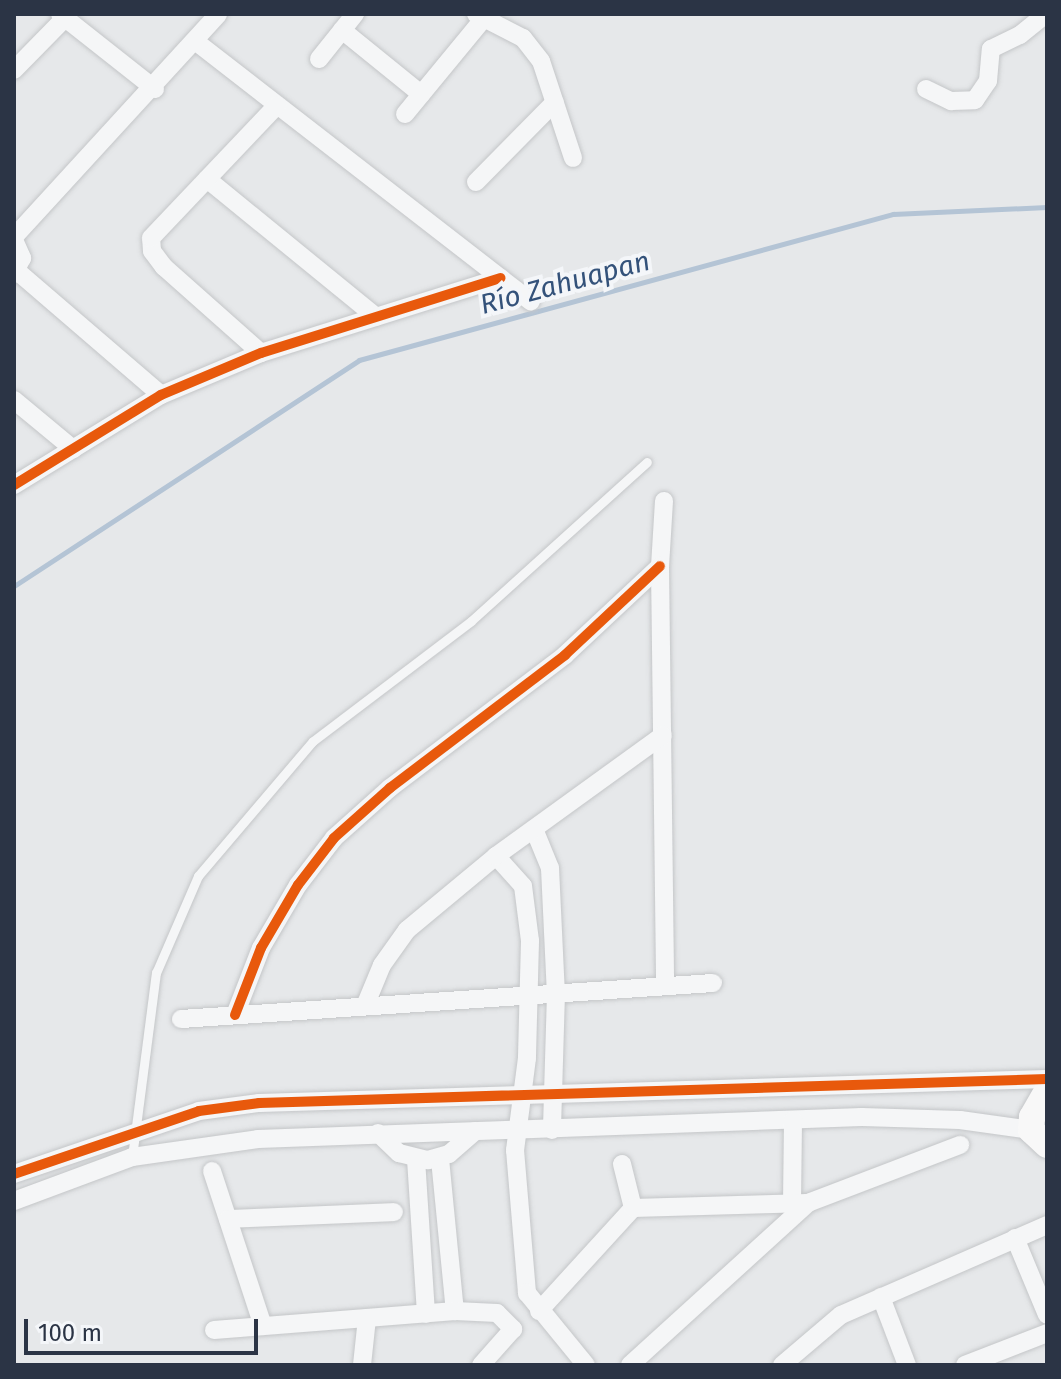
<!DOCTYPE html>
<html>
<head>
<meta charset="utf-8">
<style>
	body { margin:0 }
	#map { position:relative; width:1061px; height:1379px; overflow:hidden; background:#e6e8ea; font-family:"Fira Sans",sans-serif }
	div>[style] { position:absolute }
	.stream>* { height:5px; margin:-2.5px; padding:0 2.5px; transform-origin:2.5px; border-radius:2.5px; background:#b4c4d5 }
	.roads { filter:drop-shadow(0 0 2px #c4c6c8) drop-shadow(0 0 2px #c4c6c8) }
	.lane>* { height:9px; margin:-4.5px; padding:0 4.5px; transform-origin:4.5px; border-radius:4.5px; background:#f5f6f7 }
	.street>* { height:18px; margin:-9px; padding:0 9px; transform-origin:9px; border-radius:9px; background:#f5f6f7 }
	.secondary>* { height:26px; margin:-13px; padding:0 13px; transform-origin:13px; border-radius:13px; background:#f8f8f8 }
	.cycleway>* { height:10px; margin:-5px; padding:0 5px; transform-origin:5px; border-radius:5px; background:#e8590c }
	span { translate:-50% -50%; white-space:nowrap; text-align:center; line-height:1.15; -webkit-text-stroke:8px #f4f6f9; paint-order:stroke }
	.water-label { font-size:28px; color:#34527a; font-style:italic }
	.frame { position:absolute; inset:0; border:16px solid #2b3445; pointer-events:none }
	.scale { position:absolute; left:24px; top:1319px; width:234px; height:36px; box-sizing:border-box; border:4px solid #2b3445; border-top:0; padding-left:10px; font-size:24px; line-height:28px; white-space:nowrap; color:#2b3445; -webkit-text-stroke:6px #f4f6f9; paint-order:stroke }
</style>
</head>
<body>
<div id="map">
	<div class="stream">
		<i style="left:14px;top:586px;width:412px;rotate:-33.2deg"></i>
		<i style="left:359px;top:360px;width:554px;rotate:-15.29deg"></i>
		<i style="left:893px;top:214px;width:154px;rotate:-2.6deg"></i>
	</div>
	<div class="roads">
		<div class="lane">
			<i style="left:132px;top:1157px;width:186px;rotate:-82.6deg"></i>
			<i style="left:156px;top:973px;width:106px;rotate:-66.6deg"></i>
			<i style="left:198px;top:876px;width:177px;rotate:-49.6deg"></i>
			<i style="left:313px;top:741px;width:198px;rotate:-37.2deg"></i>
			<i style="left:471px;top:621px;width:237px;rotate:-42.1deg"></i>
		</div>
		<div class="street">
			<i style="left:60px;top:14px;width:121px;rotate:38.3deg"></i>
			<i style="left:476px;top:14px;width:53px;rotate:27.1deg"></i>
			<i style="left:523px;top:38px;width:29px;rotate:52deg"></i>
			<i style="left:541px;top:61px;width:102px;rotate:71.7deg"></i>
			<i style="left:342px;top:30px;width:102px;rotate:39deg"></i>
			<i style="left:195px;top:41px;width:425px;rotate:37.8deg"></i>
			<i style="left:319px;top:59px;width:58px;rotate:-51.3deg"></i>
			<i style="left:14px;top:70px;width:73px;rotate:-45.6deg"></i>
			<i style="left:926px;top:89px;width:28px;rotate:26deg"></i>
			<i style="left:951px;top:101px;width:24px;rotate:-2deg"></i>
			<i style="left:975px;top:100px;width:23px;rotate:-56deg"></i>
			<i style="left:988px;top:81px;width:32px;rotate:-85deg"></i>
			<i style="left:991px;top:49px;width:32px;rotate:-26deg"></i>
			<i style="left:1020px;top:35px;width:33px;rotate:-39deg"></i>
			<i style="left:405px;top:114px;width:124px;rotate:-50.5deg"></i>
			<i style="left:207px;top:179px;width:218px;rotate:39.2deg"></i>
			<i style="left:476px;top:182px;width:112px;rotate:-45.4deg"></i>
			<i style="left:14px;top:237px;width:302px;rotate:-47.5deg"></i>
			<i style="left:14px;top:240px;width:20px;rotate:66deg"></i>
			<i style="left:22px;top:258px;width:18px;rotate:117deg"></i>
			<i style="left:17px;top:271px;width:190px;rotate:40.7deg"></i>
			<i style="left:261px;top:353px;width:130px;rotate:-138.4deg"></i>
			<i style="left:164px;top:267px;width:20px;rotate:-127deg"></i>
			<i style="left:152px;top:251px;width:13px;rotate:-94deg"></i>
			<i style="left:151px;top:238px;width:183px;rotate:-46.5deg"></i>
			<i style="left:14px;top:400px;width:77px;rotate:39.7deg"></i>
			<i style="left:14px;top:485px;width:172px;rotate:-31.5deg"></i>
			<i style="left:161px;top:395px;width:108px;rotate:-22.8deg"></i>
			<i style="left:261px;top:353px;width:251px;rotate:-17.4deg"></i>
			<i style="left:664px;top:501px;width:65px;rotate:93.5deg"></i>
			<i style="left:660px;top:566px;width:420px;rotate:89.3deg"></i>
			<i style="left:534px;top:829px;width:42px;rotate:67.7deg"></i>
			<i style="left:550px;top:868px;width:125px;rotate:87.3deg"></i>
			<i style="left:556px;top:993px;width:137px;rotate:91.7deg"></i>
			<i style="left:496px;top:856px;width:40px;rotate:48deg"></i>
			<i style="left:523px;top:886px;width:55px;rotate:82.7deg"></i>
			<i style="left:530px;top:941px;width:117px;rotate:91.5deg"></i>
			<i style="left:527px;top:1058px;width:93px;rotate:97.4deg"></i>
			<i style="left:515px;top:1150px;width:144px;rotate:85.2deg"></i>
			<i style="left:527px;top:1293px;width:93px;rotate:50.7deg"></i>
			<i style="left:365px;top:1006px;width:44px;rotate:-67.5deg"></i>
			<i style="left:382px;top:965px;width:43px;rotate:-54.5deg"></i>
			<i style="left:407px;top:930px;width:116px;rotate:-39.7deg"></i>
			<i style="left:496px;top:856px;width:206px;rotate:-35.9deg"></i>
			<i style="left:235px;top:1015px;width:72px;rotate:-68.8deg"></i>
			<i style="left:261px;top:948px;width:73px;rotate:-59.6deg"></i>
			<i style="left:298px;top:885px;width:59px;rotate:-52.5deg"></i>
			<i style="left:334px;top:838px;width:75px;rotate:-41.8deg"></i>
			<i style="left:390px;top:788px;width:220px;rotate:-37.2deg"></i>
			<i style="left:565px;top:655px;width:130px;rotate:-43.1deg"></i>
			<i style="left:181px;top:1019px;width:533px;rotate:-3.87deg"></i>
			<i style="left:378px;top:1133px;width:29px;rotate:44deg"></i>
			<i style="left:399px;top:1153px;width:30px;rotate:14deg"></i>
			<i style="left:428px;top:1160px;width:22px;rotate:-16deg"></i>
			<i style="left:449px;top:1154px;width:35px;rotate:-41deg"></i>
			<i style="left:416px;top:1159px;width:155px;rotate:86.3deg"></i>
			<i style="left:440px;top:1159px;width:153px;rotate:84.4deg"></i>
			<i style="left:622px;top:1164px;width:45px;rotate:76deg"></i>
			<i style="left:212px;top:1171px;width:163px;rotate:71.8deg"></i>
			<i style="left:14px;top:1174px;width:195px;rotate:-18.8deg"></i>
			<i style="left:199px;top:1111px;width:61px;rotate:-7.6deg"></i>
			<i style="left:259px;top:1103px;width:788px;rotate:-1.74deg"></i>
			<i style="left:14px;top:1201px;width:126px;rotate:-20.4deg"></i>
			<i style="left:132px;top:1157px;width:127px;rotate:-8.1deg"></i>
			<i style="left:258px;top:1139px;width:604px;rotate:-2.09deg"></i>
			<i style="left:862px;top:1117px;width:98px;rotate:1.8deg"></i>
			<i style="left:960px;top:1120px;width:72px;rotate:8deg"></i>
			<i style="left:792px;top:1203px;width:83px;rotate:-89.3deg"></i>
			<i style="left:228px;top:1219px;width:166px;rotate:-2.4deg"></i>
			<i style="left:1015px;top:1238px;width:83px;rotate:67.4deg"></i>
			<i style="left:881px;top:1297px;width:73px;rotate:69.1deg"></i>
			<i style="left:539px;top:1311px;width:139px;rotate:-47.6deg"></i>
			<i style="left:633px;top:1208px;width:175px;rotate:-1.6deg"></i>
			<i style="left:808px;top:1203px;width:163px;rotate:-20.9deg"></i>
			<i style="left:214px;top:1330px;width:242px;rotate:-4.5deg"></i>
			<i style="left:455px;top:1311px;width:42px;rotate:2.7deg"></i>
			<i style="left:497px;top:1313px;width:23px;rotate:45deg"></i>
			<i style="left:513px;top:1329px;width:48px;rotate:131.6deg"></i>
			<i style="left:362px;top:1365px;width:47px;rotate:-83.9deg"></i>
			<i style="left:630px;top:1365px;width:241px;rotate:-42.3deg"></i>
			<i style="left:782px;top:1365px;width:77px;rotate:-40.3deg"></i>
			<i style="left:841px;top:1315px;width:225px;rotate:-23.6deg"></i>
			<i style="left:965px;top:1365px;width:88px;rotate:-21.3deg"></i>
		</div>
		<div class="secondary">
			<i style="left:1047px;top:1091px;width:30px;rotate:120deg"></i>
			<i style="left:1032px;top:1117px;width:13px;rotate:94deg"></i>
			<i style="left:1031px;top:1130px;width:22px;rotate:43deg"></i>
		</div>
	</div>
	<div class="cycleway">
		<i style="left:14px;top:485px;width:172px;rotate:-31.5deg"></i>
		<i style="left:161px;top:395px;width:108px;rotate:-22.8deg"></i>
		<i style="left:261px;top:353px;width:251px;rotate:-17.4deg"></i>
		<i style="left:235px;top:1015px;width:72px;rotate:-68.8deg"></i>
		<i style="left:261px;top:948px;width:73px;rotate:-59.6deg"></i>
		<i style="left:298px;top:885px;width:59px;rotate:-52.5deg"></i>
		<i style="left:334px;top:838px;width:75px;rotate:-41.8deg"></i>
		<i style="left:390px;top:788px;width:220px;rotate:-37.2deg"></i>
		<i style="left:565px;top:655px;width:130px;rotate:-43.1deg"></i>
		<i style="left:14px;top:1174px;width:195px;rotate:-18.8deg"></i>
		<i style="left:199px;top:1111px;width:61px;rotate:-7.6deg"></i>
		<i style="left:259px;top:1103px;width:788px;rotate:-1.74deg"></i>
	</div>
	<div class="water-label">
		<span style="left:565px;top:283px;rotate:-15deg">Río Zahuapan</span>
	</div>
	<div class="frame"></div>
	<div class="scale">100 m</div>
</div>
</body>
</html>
